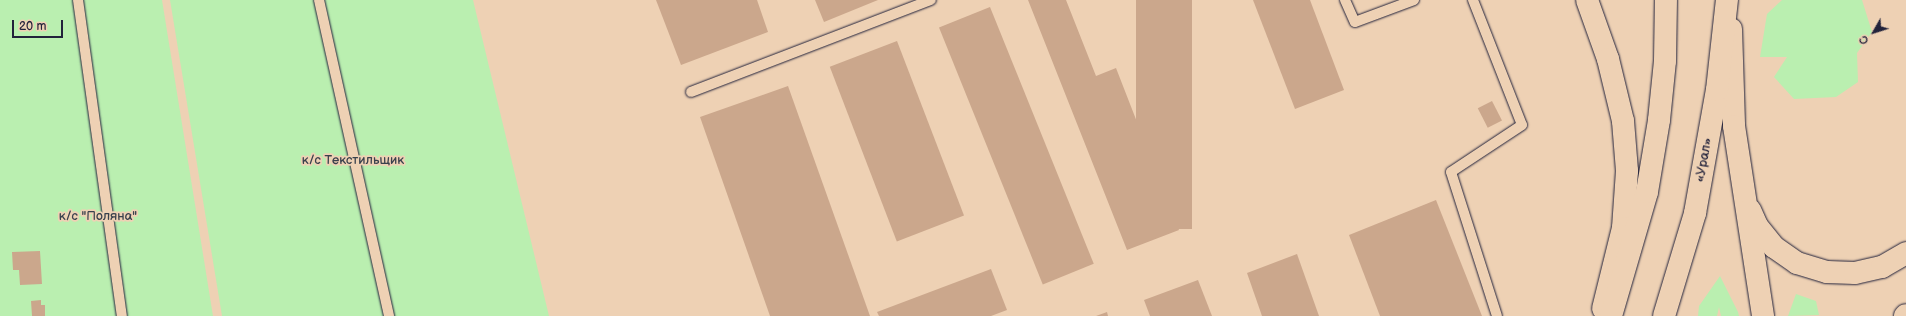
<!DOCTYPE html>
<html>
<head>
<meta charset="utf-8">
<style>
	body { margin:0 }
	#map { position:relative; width:1906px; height:316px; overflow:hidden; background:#eed1b4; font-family:"Balsamiq Sans",sans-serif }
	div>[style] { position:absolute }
	.green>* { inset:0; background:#baefb0 }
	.building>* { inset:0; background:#cba78c; transform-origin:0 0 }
	.roads { filter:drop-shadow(0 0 1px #22223b) drop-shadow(0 0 1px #22223b) }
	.lane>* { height:10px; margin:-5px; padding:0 5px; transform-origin:5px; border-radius:5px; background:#eed1b4 }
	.primary>* { height:22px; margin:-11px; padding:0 11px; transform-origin:11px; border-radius:11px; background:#eed1b4 }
	.highway>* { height:22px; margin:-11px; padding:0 11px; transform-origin:11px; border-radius:11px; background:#eed1b4 }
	span { translate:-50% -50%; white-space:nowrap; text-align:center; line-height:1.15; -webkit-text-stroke:3.5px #eed1b4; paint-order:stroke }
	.park-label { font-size:13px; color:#39414d }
	.street-label { font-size:13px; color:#22223b }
	.north { position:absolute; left:1854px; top:12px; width:40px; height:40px; -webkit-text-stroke:3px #eed1b4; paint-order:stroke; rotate:231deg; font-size:11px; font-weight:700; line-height:16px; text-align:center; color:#22223b }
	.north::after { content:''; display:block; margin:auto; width:14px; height:18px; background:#22223b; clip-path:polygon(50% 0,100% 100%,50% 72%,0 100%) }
	.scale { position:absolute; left:12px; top:20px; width:51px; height:18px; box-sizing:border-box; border:2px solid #22223b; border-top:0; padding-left:5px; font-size:12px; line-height:14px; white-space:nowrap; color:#22223b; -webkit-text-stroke:3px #eed1b4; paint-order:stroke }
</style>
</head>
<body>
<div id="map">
	<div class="green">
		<i style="clip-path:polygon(0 0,162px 0,213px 316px,0 316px)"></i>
		<i style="clip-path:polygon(170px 0,473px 0,549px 316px,222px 316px)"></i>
		<i style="clip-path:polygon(1782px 0,1862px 0,1872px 32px,1857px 53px,1858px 82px,1836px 97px,1794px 99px,1774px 77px,1787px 57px,1760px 57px,1767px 14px)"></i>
		<i style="clip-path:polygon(1720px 276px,1738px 312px,1739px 316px,1721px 316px,1719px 307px,1717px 316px,1698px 316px,1699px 306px)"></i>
		<i style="clip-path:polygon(1796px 294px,1816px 301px,1819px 315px,1788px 316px)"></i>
	</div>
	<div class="building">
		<i style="clip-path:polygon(656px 0,757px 0,768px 32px,681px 65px)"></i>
		<i style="clip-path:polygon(815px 0,878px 0,824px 22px)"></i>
		<i style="clip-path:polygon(1028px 0,1066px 0,1096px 76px,1116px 68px,1179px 230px,1127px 250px)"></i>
		<i style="left:1136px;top:0;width:56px;height:229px"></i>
		<i style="clip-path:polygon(1253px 0,1310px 0,1344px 90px,1295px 109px)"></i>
		<i style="left:990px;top:7px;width:277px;height:55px;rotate:68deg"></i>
		<i style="left:897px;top:41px;width:187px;height:72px;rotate:69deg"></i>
		<i style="clip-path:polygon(788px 86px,870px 316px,770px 316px,700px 117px)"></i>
		<i style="left:1492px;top:101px;width:22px;height:16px;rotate:63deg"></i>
		<i style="clip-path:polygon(1436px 200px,1482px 316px,1380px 316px,1349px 235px)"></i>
		<i style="clip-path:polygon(40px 251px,42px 284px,20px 285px,19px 270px,13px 270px,12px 252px)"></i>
		<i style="clip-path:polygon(1297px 254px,1319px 316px,1262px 316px,1247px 273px)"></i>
		<i style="clip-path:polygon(991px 269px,1007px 310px,991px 316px,879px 316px,877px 312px)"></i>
		<i style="clip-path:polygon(1198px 280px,1212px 316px,1150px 316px,1144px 300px)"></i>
		<i style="clip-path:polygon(41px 300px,41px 305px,45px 305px,45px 316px,32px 316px,31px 301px)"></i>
		<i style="clip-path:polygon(1107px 312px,1108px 316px,1096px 316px)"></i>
	</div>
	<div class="roads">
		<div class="lane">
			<i style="left:78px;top:0;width:319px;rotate:82.1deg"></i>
			<i style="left:319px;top:0;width:324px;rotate:77.5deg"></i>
			<i style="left:1345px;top:0;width:24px;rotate:66deg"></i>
			<i style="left:1355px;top:22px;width:63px;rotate:-20.4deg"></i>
			<i style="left:1473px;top:0;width:134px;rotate:68.6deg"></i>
			<i style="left:1522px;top:125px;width:85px;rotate:146.5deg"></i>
			<i style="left:1451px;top:172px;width:151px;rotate:72.3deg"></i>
			<i style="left:691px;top:92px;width:257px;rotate:-21deg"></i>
		</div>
		<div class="primary">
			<i style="left:1587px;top:0;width:63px;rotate:70.4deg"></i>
			<i style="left:1608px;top:59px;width:64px;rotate:76.4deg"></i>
			<i style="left:1623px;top:121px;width:50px;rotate:85.4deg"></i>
			<i style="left:1627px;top:171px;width:57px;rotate:94deg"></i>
			<i style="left:1623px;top:228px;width:83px;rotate:103.9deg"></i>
			<i style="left:1731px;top:29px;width:97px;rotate:88.2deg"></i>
			<i style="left:1734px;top:126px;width:192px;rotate:81.3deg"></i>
			<i style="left:1750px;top:210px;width:17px;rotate:66deg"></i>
			<i style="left:1757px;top:226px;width:27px;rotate:51deg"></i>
			<i style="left:1774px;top:247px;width:28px;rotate:35deg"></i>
			<i style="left:1797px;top:263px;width:31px;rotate:17deg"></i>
			<i style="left:1827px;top:272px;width:28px;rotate:2deg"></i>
			<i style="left:1855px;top:273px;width:28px;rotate:-13deg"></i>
			<i style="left:1882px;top:267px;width:28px;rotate:-30deg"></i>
			<i style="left:1905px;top:316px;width:1px;rotate:-45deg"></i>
		</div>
		<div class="highway">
			<i style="left:1611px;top:316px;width:129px;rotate:-73.8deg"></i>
			<i style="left:1647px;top:192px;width:73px;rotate:-80.5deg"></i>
			<i style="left:1659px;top:120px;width:59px;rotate:-84.2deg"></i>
			<i style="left:1665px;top:61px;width:61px;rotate:-89.1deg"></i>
			<i style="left:1664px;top:316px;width:108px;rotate:-73.2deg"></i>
			<i style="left:1695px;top:213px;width:125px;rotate:-79.9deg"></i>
			<i style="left:1717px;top:90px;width:91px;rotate:-83.7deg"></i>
		</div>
	</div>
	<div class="park-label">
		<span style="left:353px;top:160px">к/с Текстильщик</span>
		<span style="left:98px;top:216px">к/с "Поляна"</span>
	</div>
	<div class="street-label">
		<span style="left:1704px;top:160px;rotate:-80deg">«Урал»</span>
	</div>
	<div class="north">С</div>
	<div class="scale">20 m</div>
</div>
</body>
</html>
